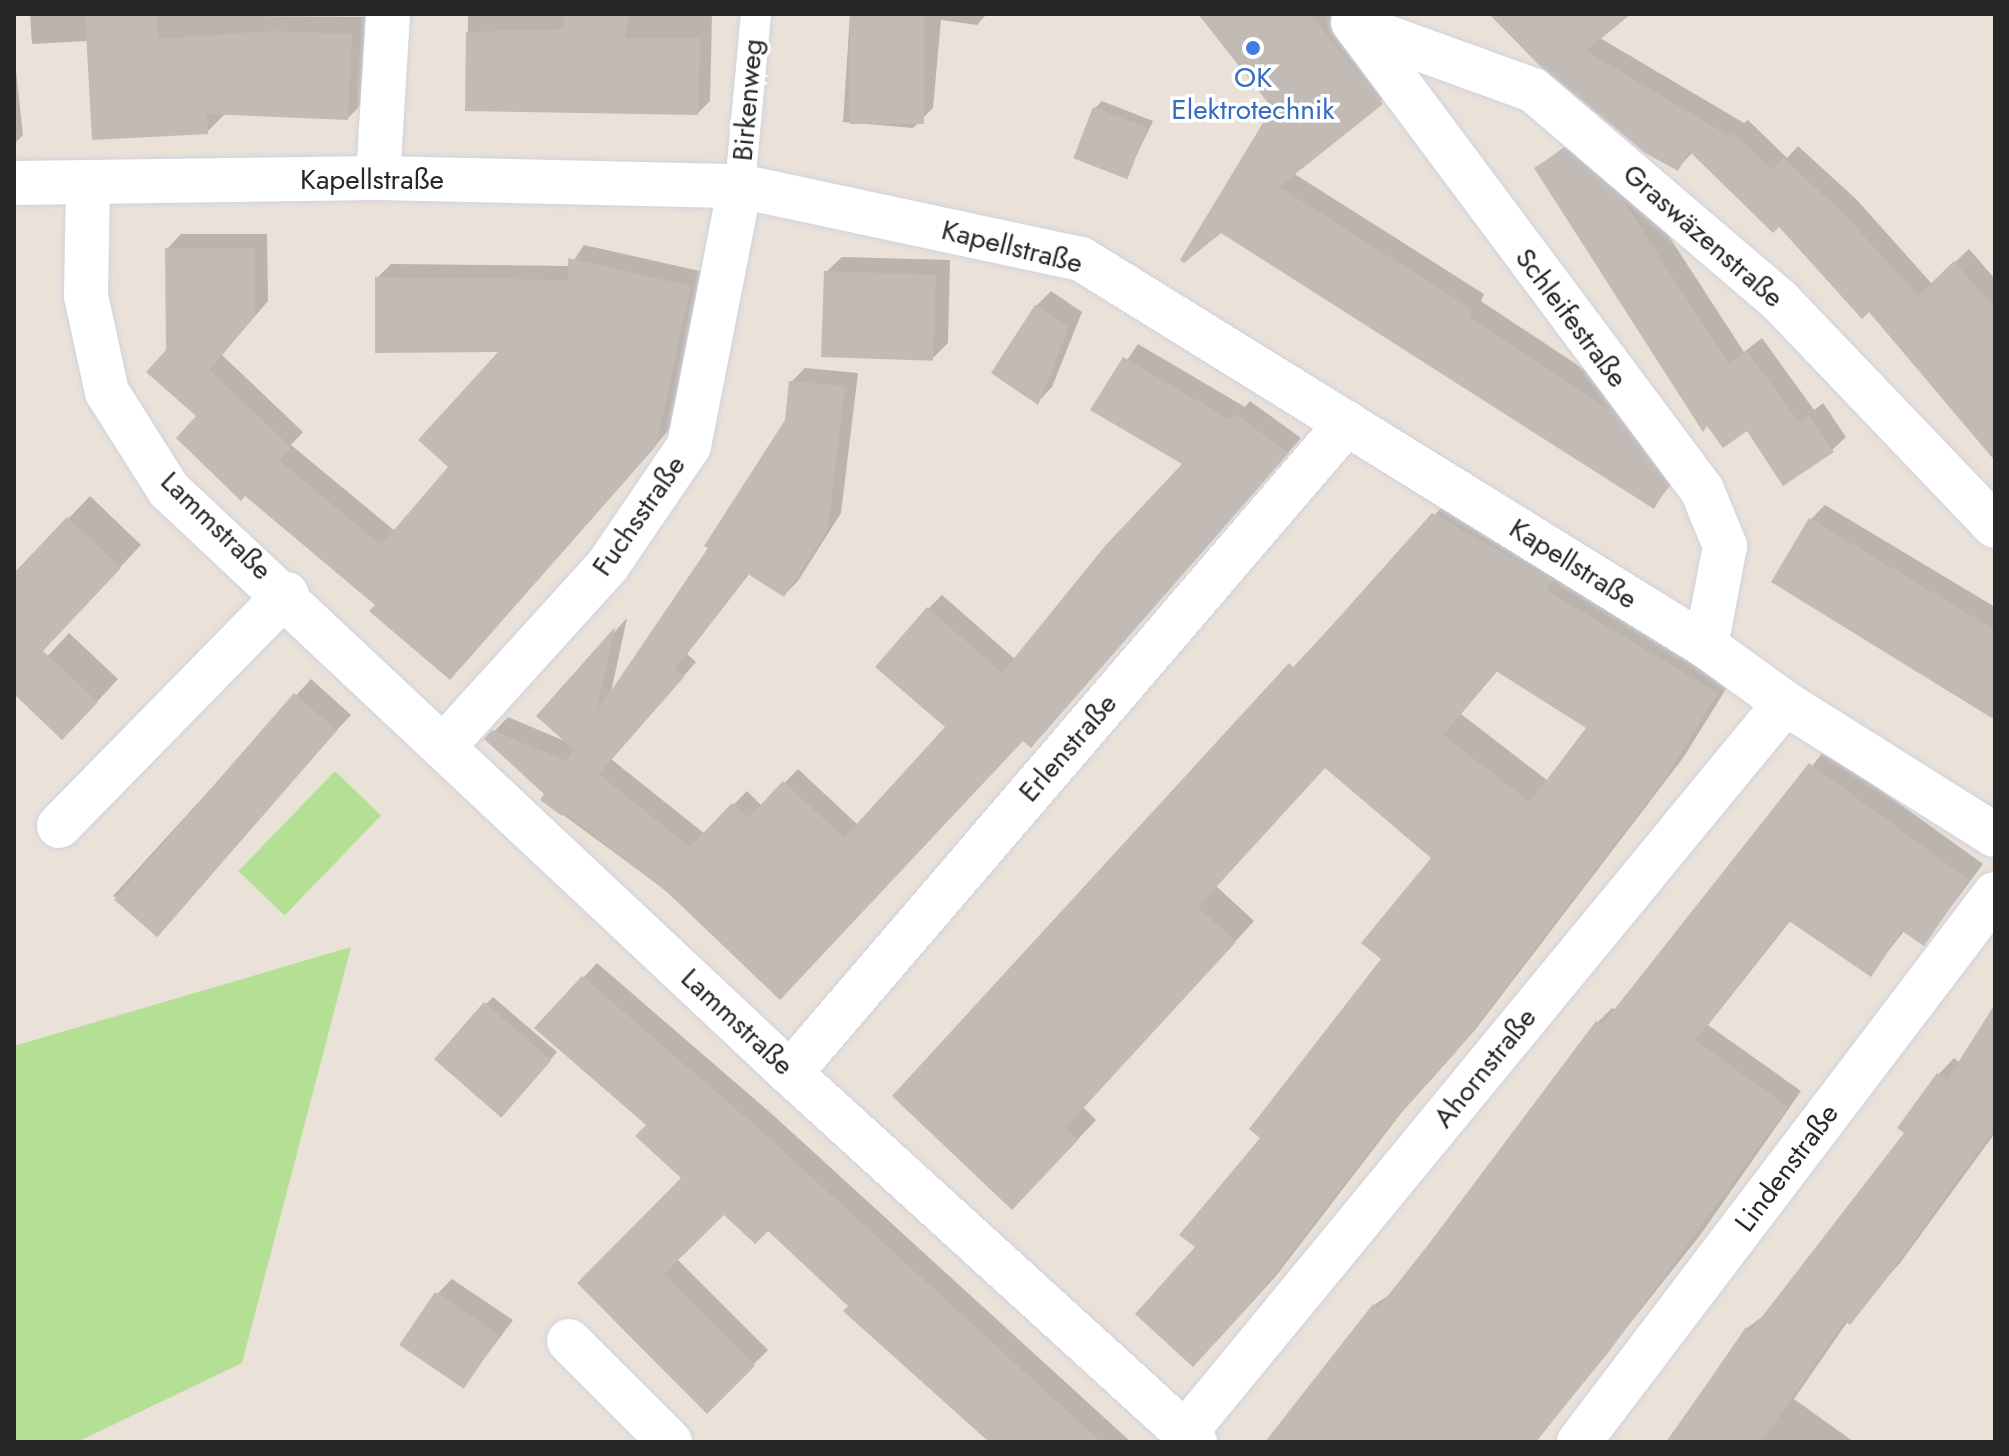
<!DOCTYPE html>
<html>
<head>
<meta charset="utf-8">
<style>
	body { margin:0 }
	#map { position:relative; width:2009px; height:1456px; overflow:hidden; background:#eae1d8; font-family:Jost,sans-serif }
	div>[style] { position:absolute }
	.green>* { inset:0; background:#b3e095; transform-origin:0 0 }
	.shadow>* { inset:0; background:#0003 }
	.building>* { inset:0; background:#c2bbb5; transform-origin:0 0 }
	.roads { filter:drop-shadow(0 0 2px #ced2e0) drop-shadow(0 0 2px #ced2e0) }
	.lane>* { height:30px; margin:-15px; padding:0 15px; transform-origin:15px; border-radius:15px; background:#fff }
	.street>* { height:44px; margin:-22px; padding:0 22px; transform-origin:22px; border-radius:22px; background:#fff }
	.dots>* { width:22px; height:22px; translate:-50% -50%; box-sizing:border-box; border:4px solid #fff; border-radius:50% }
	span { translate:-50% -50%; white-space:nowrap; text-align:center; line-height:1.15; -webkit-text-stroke:7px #fff; paint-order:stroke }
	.shop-label { font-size:28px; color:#366cbe }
	.street-label { font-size:28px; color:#272727 }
	.frame { position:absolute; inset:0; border:16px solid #272727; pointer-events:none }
</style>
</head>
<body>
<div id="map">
	<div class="green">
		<i style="left:335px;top:771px;width:64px;height:139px;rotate:44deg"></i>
		<i style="clip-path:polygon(351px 947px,242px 1363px,77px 1442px,14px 1442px,14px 1046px)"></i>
	</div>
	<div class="shadow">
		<i style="clip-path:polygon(30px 14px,369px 17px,366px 100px,348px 118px,226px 113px,207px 132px,88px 41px,32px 44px)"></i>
		<i style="clip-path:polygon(468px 14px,712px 14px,710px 101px,698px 113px,467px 109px)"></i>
		<i style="clip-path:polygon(850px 14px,987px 14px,977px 25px,941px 20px,933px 108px,913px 128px,843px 122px)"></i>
		<i style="clip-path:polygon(1201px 14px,1338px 14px,1396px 89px,1293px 173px,1484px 294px,1481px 301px,1627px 398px,1681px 471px,1654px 506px,1221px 231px,1274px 107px)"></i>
		<i style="clip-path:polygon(1495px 14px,1628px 14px,1600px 38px,1744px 123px,1748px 120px,1787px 158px,1798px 146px,1857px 200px,1932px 284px,1969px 249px,1995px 279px,1995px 458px,1870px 309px,1779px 224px,1693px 152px,1677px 169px)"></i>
		<i style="clip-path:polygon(14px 53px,23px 135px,14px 144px)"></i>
		<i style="clip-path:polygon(1102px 101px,1153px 121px,1126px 177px,1095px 108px)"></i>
		<i style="clip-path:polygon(1578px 136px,1635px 184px,1744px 352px,1762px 338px,1814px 410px,1823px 403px,1846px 437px,1832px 450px,1747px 428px,1536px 169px)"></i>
		<i style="clip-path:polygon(181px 234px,267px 234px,268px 301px,222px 355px,303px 432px,291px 445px,395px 531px,450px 467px,502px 350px,377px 278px,391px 264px,570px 266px,584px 245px,704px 272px,669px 430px,464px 663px,377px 604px,199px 416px,168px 350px,167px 249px)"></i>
		<i style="clip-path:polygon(842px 257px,950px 260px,948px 343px,933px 358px,826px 272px)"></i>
		<i style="clip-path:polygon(1051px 291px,1082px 312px,1052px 387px,1038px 402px,1036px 306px)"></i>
		<i style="clip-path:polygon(1138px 344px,1245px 407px,1250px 401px,1301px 438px,1045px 731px,1024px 739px,793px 984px,543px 800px,547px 793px,487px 739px,508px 717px,567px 742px,539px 716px,627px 618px,610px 697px,711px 547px,787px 421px,791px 382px,805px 368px,858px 373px,841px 513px,798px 581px,784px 595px,750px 573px,687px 654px,696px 662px,611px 759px,705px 834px,747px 791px,762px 806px,798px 769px,858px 825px,948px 727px,928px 609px,942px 595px,1016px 660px,1185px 463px,1093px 409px)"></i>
		<i style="clip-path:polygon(evenodd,1454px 494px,1736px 673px,1683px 758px,1475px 1030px,1405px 1108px,1276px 1276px,1213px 1345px,1198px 1247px,1263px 1137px,1384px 959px,1434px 857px,1326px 766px,1216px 886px,1254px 921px,1083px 1107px,1096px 1120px,1032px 1188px,895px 1096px,1454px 494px,1498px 670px,1588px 727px,1548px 781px,1461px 714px,1498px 670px)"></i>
		<i style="clip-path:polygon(90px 496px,141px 545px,44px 648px,14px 663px,14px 576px)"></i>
		<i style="clip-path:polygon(1825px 505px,1995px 607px,1995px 718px,1811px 519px)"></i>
		<i style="clip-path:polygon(69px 633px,118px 679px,84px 716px,14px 692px)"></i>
		<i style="clip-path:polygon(311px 679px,351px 715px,164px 914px,113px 896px)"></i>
		<i style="clip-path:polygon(1825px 750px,1983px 864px,1924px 943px,1905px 930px,1870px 974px,1791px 920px,1708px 1025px,1801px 1091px,1701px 1234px,1536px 1442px,1280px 1442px,1374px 1305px,1392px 1293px,1598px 1022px,1612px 1008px,1616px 1010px)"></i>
		<i style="clip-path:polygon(597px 963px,773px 1115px,1131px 1442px,992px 1442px,768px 1228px,724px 1212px,677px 1259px,768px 1350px,707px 1411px,579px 1283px,684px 1178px,649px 1125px,583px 978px)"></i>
		<i style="clip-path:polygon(493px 997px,557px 1052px,508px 1108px,486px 1004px)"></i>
		<i style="clip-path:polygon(1995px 1008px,1995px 1133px,1900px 1263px,1848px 1321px,1794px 1399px,1854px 1442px,1666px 1442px,1747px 1328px,1766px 1314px,1906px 1132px,1939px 1074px,1954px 1058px,1960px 1063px)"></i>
		<i style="clip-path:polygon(452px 1279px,513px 1320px,463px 1387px,437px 1294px)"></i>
	</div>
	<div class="building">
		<i style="clip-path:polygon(85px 14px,157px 14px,158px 39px,272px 31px,352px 34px,348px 120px,207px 114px,208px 134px,92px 140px)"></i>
		<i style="clip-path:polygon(565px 14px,629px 14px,625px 38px,700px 38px,698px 115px,465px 111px,466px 32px,563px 29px)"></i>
		<i style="left:850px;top:14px;width:74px;height:110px"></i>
		<i style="clip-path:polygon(1198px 14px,1310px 14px,1383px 104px,1279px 187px,1472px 309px,1468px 316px,1613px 412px,1668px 486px,1654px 509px,1221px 233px,1184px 263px,1180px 260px,1272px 108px)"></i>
		<i style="clip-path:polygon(1489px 14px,1631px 14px,1586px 51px,1729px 136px,1733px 132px,1772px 170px,1783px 158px,1843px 213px,1918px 296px,1954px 261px,1995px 309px,1995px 461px,1869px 312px,1862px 319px,1779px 227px,1773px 233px,1689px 151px,1678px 171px,1645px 153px,1540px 66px)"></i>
		<i style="left:1093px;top:107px;width:58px;height:55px;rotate:21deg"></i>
		<i style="clip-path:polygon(1563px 149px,1621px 198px,1729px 364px,1747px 351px,1799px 422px,1809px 416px,1834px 452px,1783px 486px,1747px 431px,1723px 448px,1707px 426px,1703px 432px,1534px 168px)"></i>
		<i style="clip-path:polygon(165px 248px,254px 248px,254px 317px,209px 370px,291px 447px,279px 460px,381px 545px,448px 467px,418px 440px,498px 352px,375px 353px,375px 277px,568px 280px,568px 258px,691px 286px,656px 446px,450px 680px,369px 611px,375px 605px,245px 496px,241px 501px,176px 438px,196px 416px,146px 372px,166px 350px)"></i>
		<i style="left:824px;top:271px;width:112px;height:86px;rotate:2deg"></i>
		<i style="clip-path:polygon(1035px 305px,1069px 327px,1038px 405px,991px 373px)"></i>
		<i style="clip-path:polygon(1123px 357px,1230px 420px,1235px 414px,1289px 453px,1031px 748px,1023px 741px,780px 1000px,667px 892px,565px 813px,562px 816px,540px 800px,544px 794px,484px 739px,492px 730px,566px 761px,573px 749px,536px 716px,615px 627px,596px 713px,708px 548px,704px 546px,785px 420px,789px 381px,845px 386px,828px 529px,784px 597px,748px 574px,675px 669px,684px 677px,599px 774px,690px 847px,732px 803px,748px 818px,783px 781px,844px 838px,945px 727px,875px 667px,927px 607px,1002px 673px,1105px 546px,1182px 464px,1090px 410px)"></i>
		<i style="clip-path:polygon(evenodd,1432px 513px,1553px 581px,1546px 590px,1718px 693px,1664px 780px,1456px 1052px,1386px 1130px,1256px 1298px,1193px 1367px,1135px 1314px,1195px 1247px,1179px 1235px,1260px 1138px,1249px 1129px,1381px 959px,1361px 943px,1431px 858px,1325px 768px,1198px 907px,1236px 942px,1065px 1128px,1078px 1140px,1012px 1210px,892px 1096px,1289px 663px,1294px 668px,1432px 513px,1496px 671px,1586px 728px,1530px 802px,1443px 735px,1496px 671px)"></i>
		<i style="clip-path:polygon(67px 517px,121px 568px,43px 651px,98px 702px,62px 740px,14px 694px,14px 573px)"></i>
		<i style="clip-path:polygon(1809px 518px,1995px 630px,1995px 720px,1771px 582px)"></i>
		<i style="left:294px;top:693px;width:57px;height:274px;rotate:41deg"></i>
		<i style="clip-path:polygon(1809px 763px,1969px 880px,1924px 946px,1902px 931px,1871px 977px,1789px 921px,1695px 1040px,1788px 1107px,1608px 1353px,1535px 1442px,1265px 1442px,1373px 1304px,1378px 1308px,1428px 1245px,1596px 1021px,1602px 1025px)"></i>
		<i style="clip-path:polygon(582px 976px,759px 1129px,1101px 1442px,989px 1442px,843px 1311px,848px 1306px,768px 1231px,755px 1244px,724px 1215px,664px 1274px,755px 1366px,707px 1414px,577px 1283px,681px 1178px,635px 1136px,646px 1125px,534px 1028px)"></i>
		<i style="left:484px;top:1002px;width:89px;height:76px;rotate:41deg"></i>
		<i style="clip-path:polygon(1995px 1004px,1995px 1128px,1884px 1282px,1850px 1325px,1845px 1321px,1761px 1442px,1667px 1442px,1746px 1327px,1751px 1331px,1904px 1133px,1897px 1128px,1937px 1073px,1947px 1080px)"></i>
		<i style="left:435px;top:1292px;width:78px;height:64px;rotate:34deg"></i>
	</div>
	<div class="roads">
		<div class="lane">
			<i style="left:740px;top:186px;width:173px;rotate:-84.7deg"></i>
		</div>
		<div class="street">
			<i style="left:1353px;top:22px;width:584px;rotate:53.29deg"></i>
			<i style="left:1702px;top:490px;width:61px;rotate:67.7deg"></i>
			<i style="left:1725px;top:546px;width:102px;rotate:100.8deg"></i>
			<i style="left:1356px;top:26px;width:188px;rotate:19.9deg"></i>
			<i style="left:1533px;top:90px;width:325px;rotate:40.5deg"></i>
			<i style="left:1780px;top:301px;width:311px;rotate:46.3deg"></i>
			<i style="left:378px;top:178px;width:164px;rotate:-86.5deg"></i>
			<i style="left:88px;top:182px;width:114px;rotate:91deg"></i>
			<i style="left:86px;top:296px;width:98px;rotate:77.7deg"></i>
			<i style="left:107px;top:392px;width:116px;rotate:57.7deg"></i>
			<i style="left:169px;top:490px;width:852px;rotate:43.19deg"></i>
			<i style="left:790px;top:1073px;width:548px;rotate:42.34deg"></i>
			<i style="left:14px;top:183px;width:364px;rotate:-0.8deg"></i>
			<i style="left:378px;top:178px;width:362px;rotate:1.3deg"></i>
			<i style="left:740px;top:186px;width:349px;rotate:12.1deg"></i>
			<i style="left:1081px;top:259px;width:735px;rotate:31.77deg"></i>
			<i style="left:1706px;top:646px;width:97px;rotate:35.8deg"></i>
			<i style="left:1785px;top:703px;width:248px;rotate:32.2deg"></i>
			<i style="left:444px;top:746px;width:244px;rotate:-47.8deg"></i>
			<i style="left:608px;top:565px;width:144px;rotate:-55.8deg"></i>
			<i style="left:689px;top:446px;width:265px;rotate:-78.9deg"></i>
			<i style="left:59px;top:826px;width:325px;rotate:-45.6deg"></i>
			<i style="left:790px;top:1073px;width:856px;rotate:-49.41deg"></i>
			<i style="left:569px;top:1341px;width:143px;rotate:45deg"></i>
			<i style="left:1185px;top:1433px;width:945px;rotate:-50.58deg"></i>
			<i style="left:1579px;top:1442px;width:688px;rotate:-52.8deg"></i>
		</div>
	</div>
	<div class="dots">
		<i style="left:1253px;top:48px;background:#3f7fe0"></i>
	</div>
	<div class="shop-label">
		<span style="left:1253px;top:94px">OK<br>Elektrotechnik</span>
	</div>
	<div class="street-label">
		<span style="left:748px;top:100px;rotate:-85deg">Birkenweg</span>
		<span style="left:372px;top:180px">Kapellstraße</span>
		<span style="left:1703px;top:236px;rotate:41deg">Graswäzenstraße</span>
		<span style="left:1012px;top:247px;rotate:14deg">Kapellstraße</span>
		<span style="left:1571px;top:318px;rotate:53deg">Schleifestraße</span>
		<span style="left:639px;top:516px;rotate:-55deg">Fuchsstraße</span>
		<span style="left:216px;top:526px;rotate:44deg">Lammstraße</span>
		<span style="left:1573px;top:564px;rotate:32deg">Kapellstraße</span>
		<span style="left:1068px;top:748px;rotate:-49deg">Erlenstraße</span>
		<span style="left:737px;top:1022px;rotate:43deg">Lammstraße</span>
		<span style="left:1485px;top:1068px;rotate:-51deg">Ahornstraße</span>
		<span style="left:1787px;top:1168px;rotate:-53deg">Lindenstraße</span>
	</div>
	<div class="frame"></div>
</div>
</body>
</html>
